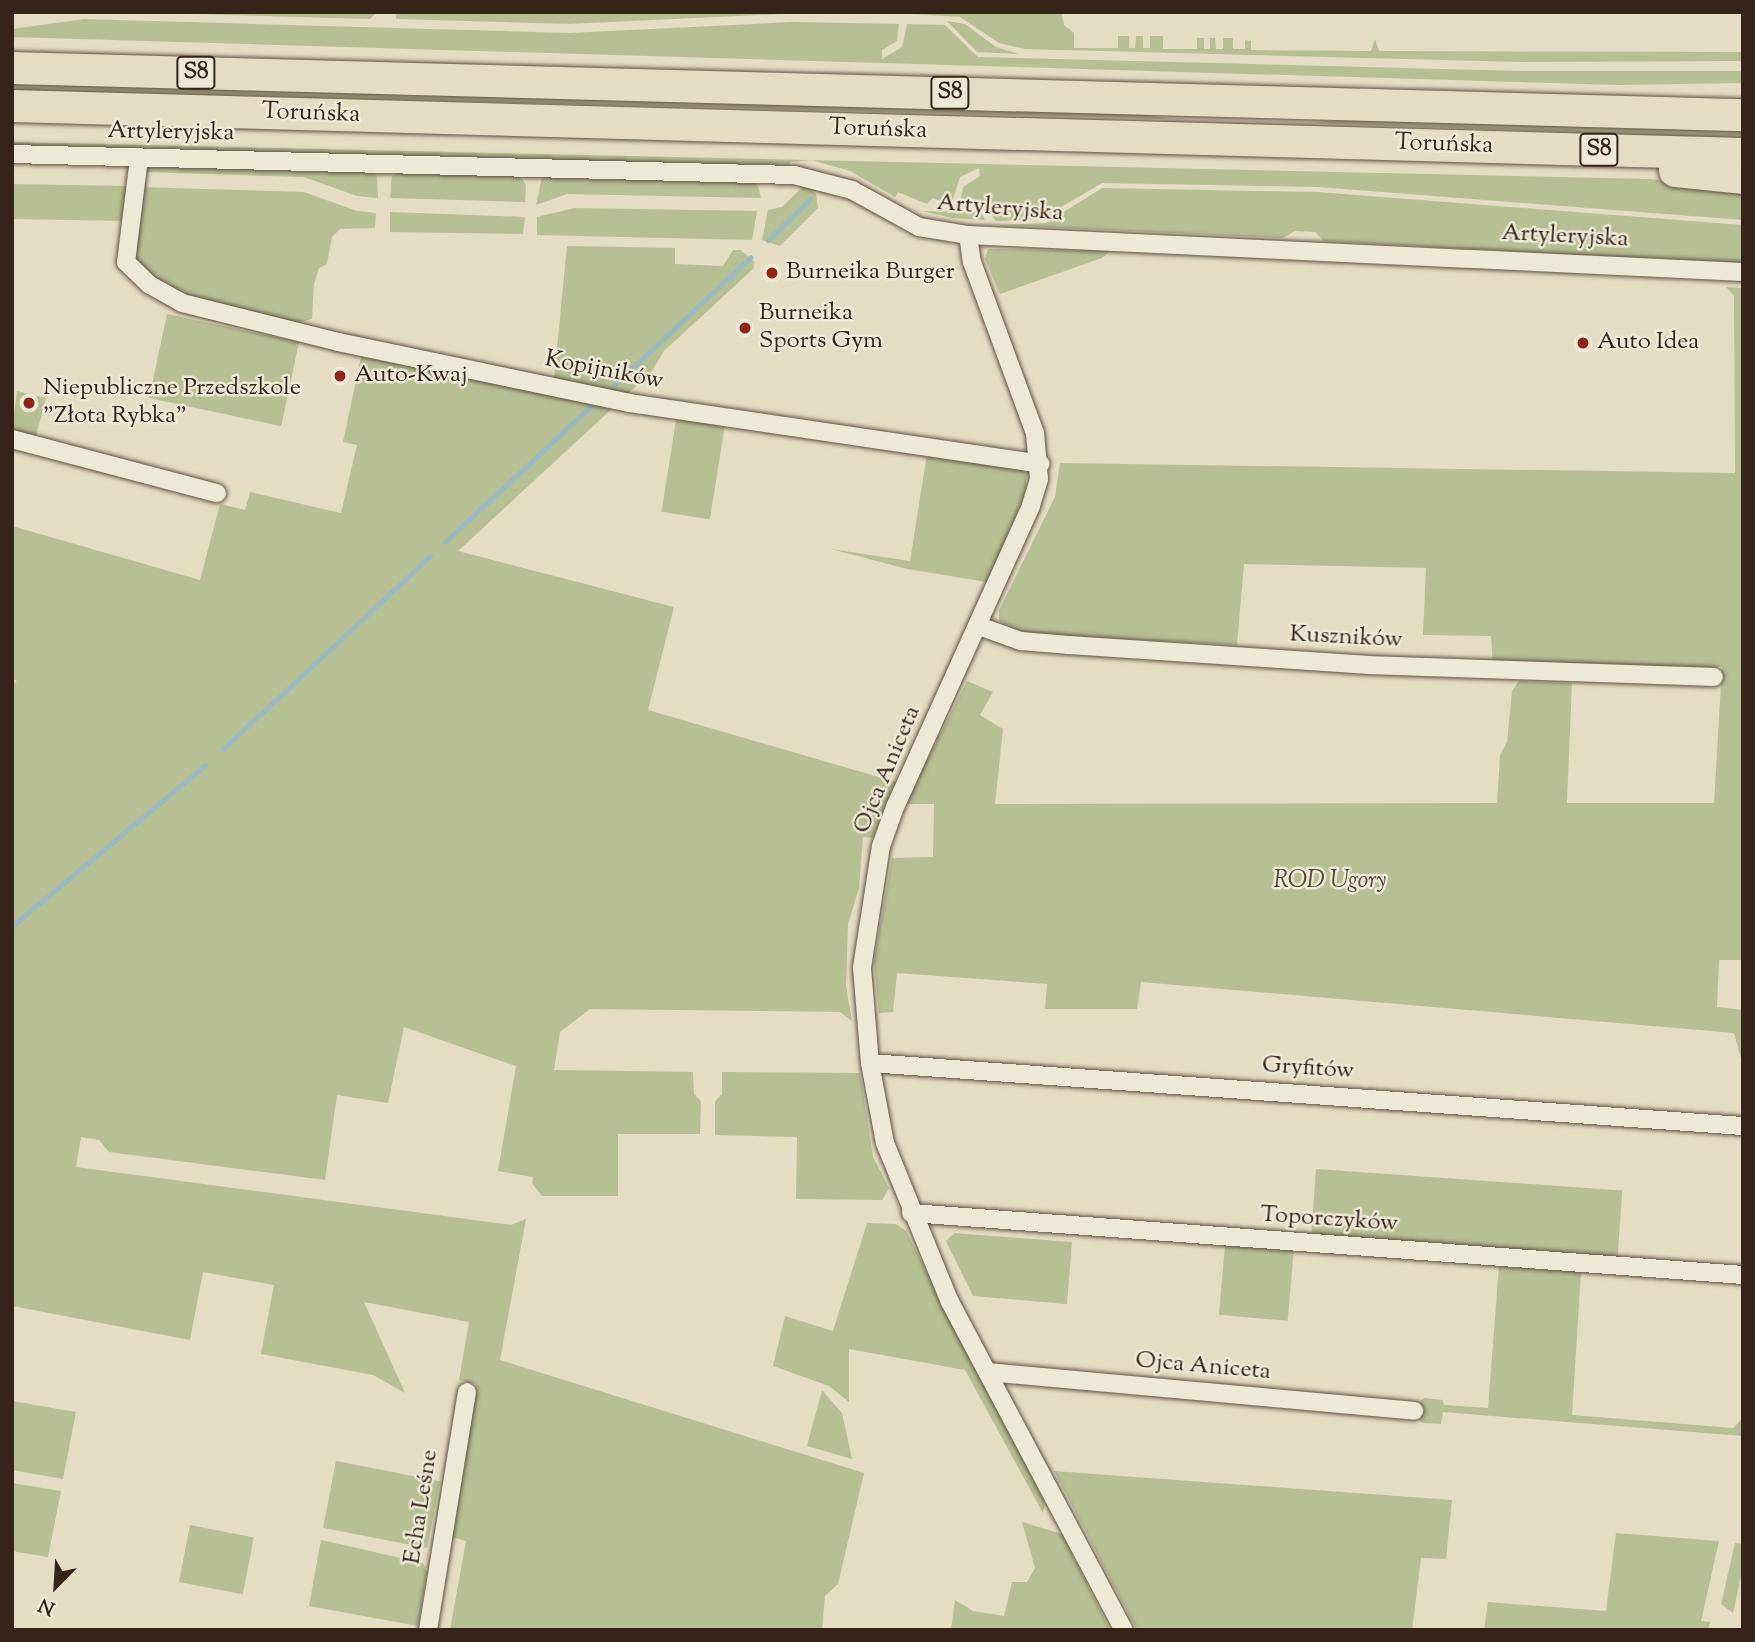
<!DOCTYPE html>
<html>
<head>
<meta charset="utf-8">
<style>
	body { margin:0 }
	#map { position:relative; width:1755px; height:1642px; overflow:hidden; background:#e3ddc2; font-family:"Sorts Mill Goudy",serif }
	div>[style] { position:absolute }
	.green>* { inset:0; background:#b6c092; transform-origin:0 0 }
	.stream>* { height:5px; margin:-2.5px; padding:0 2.5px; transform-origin:2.5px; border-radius:2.5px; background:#9cb8c0 }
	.roads { filter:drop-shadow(0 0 2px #605243) drop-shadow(0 0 2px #605243) }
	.minor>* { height:18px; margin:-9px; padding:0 9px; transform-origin:9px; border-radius:9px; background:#ede9d7 }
	.motorway>* { height:32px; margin:-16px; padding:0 16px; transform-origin:16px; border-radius:16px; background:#e3ddc2 }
	.dots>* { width:19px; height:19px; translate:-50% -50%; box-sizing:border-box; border:4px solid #ede9d7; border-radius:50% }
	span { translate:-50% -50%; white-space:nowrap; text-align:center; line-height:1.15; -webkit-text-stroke:5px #ede9d7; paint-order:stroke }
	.shield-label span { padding:2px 5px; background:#ede9d7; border:2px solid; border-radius:5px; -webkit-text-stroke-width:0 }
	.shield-label { font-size:23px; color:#342419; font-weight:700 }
	.street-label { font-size:24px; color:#342419 }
	.poi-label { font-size:24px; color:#342419 }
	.left { translate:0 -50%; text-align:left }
	.park-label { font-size:24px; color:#544b37; font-style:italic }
	.frame { position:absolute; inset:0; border:14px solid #342419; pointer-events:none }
	.north { position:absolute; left:21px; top:1551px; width:70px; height:70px; -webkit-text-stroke:5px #ede9d7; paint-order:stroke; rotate:204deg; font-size:19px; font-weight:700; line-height:28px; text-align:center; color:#342419 }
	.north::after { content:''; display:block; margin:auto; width:24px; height:32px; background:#342419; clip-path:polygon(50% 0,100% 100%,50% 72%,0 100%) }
</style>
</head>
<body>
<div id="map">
	<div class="green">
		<i style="clip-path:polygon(126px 12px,377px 12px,370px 19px)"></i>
		<i style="clip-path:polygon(396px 12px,871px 12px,872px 14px,802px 13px,569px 24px,396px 19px)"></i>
		<i style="clip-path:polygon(880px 12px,1061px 12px,1064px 25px,1074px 33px,1074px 48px,1118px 48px,1118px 36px,1129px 36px,1129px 48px,1135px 48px,1136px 36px,1143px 36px,1143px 48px,1150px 48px,1150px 36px,1163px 36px,1163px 49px,1197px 49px,1197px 38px,1204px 38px,1204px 49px,1210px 49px,1210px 38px,1215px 38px,1216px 49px,1223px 49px,1223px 38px,1233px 38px,1233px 49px,1245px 49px,1245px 40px,1251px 41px,1251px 50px,1371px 51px,1375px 39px,1379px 51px,1743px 52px,1743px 61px,1521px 62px,1025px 49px,999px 43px,960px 17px)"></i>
		<i style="clip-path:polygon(84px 19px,569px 33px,795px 22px,899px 24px,897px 41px,882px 50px,882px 59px,902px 47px,907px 24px,945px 25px,978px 57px,1520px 71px,1743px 71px,1743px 83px,1618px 85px,12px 37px,12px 29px)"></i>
		<i style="clip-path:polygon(947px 21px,965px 24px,996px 47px,1019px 54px,977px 52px)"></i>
		<i style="clip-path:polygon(12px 83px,1137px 114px,1171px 119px,12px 90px)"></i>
		<i style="clip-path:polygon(1341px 120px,1743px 131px,1743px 138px,1307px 123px)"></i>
		<i style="clip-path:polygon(12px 142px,1649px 179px,1743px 187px,1743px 220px,1318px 187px,1102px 183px,1041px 219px,996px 221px,986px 206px,961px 199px,963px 187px,980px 176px,979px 168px,960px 177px,951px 205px,933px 198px,927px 204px,898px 192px,895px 197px,850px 171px,811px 160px,790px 162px,789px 168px,12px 146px)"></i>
		<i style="clip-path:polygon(149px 167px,372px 171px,377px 176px,378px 198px,357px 196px,304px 177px,141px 172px)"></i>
		<i style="clip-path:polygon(399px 172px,519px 175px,526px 185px,525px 202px,390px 198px,392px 176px)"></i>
		<i style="clip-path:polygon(542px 177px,757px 182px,761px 198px,567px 194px,536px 205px)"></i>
		<i style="left:12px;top:184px;width:117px;height:35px;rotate:1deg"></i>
		<i style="clip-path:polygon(805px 185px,816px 194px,818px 208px,780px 246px,762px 240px,768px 210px,782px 207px)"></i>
		<i style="clip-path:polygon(140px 187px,304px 192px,357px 211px,376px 213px,375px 228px,340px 229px,332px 237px,327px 264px,319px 268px,314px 284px,312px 319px,292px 324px,219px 310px,156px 282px,131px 251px)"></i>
		<i style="clip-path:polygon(1102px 188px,1318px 192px,1743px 225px,1743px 264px,1324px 241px,1315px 232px,1295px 231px,1283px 238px,998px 225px,1046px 223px)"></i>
		<i style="clip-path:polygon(574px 208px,757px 211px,752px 240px,537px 235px,537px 217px)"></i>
		<i style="clip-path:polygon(922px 211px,981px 212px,985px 220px,952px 218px)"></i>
		<i style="clip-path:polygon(390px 212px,525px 217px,523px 234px,390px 232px)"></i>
		<i style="clip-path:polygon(567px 246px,675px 248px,675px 264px,723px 266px,733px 250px,740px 250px,754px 261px,753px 269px,664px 351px,650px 374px,625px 396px,554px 379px)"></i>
		<i style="clip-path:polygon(988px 249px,996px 249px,1110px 251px,1102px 258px,1000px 294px,985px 259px)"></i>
		<i style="clip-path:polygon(1726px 287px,1743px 288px,1743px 960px,1719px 960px,1717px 1007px,1743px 1010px,1743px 1066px,1734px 1033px,1141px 982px,1137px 1009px,1045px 1009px,1047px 984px,897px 973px,893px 1012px,879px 1013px,874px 961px,892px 858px,933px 857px,934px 804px,905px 804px,967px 681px,993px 692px,980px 715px,1003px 729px,995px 804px,1497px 803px,1500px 755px,1507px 742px,1512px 691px,1519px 681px,1572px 683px,1567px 803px,1714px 803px,1722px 667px,1493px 664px,1491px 636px,1423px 635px,1426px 568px,1244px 564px,1237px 645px,1026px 634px,999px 621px,999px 610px,1055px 497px,1060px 463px,1735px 473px,1734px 296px)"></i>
		<i style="left:167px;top:314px;width:135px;height:86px;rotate:12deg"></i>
		<i style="clip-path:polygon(362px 352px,616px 405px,458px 551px,674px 607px,648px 710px,896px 782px,873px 838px,863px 837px,859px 888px,848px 924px,846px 986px,852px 1021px,840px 1012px,590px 1009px,560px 1032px,554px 1070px,693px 1072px,694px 1094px,701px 1101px,700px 1134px,618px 1134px,618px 1196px,542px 1196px,532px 1183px,533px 1177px,498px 1171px,516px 1066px,404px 1027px,388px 1103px,337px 1095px,325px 1180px,109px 1152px,99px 1140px,81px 1137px,76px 1167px,511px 1225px,526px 1219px,500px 1360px,864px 1473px,838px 1584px,825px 1596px,822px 1630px,450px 1630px,466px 1541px,448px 1536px,476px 1384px,459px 1380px,469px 1322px,364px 1302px,405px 1393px,373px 1375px,261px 1354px,274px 1285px,203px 1272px,190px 1340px,12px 1306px,12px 684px,17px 681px,12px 679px,12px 526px,200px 580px,220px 504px,245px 510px,250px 492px,341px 513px,357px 445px,343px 442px)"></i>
		<i style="clip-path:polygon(17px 391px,46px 398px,36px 436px,12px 430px)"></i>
		<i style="left:677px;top:414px;width:49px;height:99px;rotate:9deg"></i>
		<i style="clip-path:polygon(927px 454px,1020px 469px,1027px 474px,1025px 494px,987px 582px,907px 569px,831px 549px,910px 561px)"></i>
		<i style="clip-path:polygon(722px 1072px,860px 1073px,873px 1157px,889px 1188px,882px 1200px,796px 1199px,797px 1137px,715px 1135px,715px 1101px,722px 1094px)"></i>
		<i style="left:1316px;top:1169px;width:307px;height:67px;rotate:4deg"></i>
		<i style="clip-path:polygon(867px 1223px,896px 1224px,906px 1231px,1045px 1503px,1043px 1513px,965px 1370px,849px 1349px,849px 1402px,829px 1386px,773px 1366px,785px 1316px,833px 1331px)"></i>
		<i style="clip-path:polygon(954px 1233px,1072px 1242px,1067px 1304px,973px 1296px,946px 1241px)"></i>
		<i style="left:1225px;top:1245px;width:69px;height:70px;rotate:5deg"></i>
		<i style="clip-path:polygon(1499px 1266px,1581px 1272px,1572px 1415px,1733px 1428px,1741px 1420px,1743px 1436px,1443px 1412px,1441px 1424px,1422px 1423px,1417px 1417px,1418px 1403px,1424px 1398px,1443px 1400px,1444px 1405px,1488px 1408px)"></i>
		<i style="clip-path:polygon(822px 1390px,842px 1413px,852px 1459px,807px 1446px)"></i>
		<i style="clip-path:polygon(12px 1401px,76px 1412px,63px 1479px,12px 1470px)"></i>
		<i style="left:336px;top:1461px;width:106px;height:68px;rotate:11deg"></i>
		<i style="clip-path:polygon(1054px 1471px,1452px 1500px,1446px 1559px,1421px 1558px,1412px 1630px,1137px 1630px)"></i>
		<i style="clip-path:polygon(12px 1483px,61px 1491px,48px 1557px,12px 1551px)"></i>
		<i style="clip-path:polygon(1022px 1522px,1062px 1534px,1110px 1630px,951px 1630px,955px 1600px,973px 1611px,1004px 1616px,1012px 1582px,1027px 1582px,1035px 1568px)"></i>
		<i style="left:190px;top:1525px;width:65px;height:58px;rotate:11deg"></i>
		<i style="clip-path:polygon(1616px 1533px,1719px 1541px,1701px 1621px,1710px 1622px,1708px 1630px,1484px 1630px,1488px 1602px,1606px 1611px)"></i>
		<i style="clip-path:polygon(321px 1540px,423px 1563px,427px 1572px,418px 1626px,309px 1606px)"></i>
		<i style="clip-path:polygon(1735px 1543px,1743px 1544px,1743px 1567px,1733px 1613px,1721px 1604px)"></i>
	</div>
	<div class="stream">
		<i style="left:768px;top:240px;width:59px;rotate:-44.3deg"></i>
		<i style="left:614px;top:385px;width:187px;rotate:-43.1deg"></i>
		<i style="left:445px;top:542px;width:207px;rotate:-43deg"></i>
		<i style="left:223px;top:749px;width:283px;rotate:-43deg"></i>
		<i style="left:12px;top:926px;width:251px;rotate:-39.8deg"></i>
	</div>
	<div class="roads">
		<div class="minor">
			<i style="left:12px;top:154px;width:782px;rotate:1.54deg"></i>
			<i style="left:794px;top:175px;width:60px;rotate:14.5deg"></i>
			<i style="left:852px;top:190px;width:77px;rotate:28.9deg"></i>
			<i style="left:919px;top:227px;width:50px;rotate:9.3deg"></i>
			<i style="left:968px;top:235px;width:776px;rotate:2.73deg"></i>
			<i style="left:139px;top:158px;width:105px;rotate:97.1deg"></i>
			<i style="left:126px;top:262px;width:33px;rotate:44deg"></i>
			<i style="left:150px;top:285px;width:37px;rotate:29deg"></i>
			<i style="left:182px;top:303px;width:161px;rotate:14deg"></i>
			<i style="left:338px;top:342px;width:297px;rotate:11.8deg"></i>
			<i style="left:629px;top:403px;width:416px;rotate:8.4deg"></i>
			<i style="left:968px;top:235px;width:27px;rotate:82deg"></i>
			<i style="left:972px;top:262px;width:182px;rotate:69.8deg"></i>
			<i style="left:1035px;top:433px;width:46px;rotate:85deg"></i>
			<i style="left:1039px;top:479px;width:28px;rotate:107deg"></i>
			<i style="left:1031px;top:506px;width:330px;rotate:114.3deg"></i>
			<i style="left:895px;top:807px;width:41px;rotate:109.7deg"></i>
			<i style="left:881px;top:846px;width:123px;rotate:98.9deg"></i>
			<i style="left:862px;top:968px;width:95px;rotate:85.2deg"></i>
			<i style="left:870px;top:1063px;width:81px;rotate:79.4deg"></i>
			<i style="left:885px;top:1143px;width:172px;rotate:67.8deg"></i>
			<i style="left:950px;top:1302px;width:371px;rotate:62.1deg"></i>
			<i style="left:12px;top:439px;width:212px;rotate:14.8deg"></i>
			<i style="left:979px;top:626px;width:45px;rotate:19.7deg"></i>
			<i style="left:1021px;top:641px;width:48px;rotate:4.8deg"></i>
			<i style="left:1069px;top:645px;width:301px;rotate:3.8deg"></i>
			<i style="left:1369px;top:665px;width:345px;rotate:2deg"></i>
			<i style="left:870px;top:1063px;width:875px;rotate:4.13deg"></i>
			<i style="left:911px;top:1213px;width:834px;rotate:4.26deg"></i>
			<i style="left:988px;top:1372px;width:428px;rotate:5.2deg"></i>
			<i style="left:428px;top:1630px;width:241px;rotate:-80.7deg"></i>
		</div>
		<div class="motorway">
			<i style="left:12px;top:68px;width:1732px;rotate:1.56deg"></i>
			<i style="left:12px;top:106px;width:1732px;rotate:1.59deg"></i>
			<i style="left:1675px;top:171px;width:68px;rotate:5.9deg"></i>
		</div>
	</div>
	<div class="dots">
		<i style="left:772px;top:273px;background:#8f2418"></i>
		<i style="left:745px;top:328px;background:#8f2418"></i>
		<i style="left:1583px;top:343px;background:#8f2418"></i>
		<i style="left:340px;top:376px;background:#8f2418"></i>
		<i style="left:29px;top:403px;background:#8f2418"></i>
	</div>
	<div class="shield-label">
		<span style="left:196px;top:73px">S8</span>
		<span style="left:950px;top:93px">S8</span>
		<span style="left:1599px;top:150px">S8</span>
	</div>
	<div class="street-label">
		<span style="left:311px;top:114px;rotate:2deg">Toruńska</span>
		<span style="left:878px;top:130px;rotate:2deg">Toruńska</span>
		<span style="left:171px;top:133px;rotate:1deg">Artyleryjska</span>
		<span style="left:1444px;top:145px;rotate:2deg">Toruńska</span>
		<span style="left:1000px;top:209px;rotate:5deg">Artyleryjska</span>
		<span style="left:1565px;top:237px;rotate:3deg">Artyleryjska</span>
		<span style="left:604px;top:371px;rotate:11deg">Kopijników</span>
		<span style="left:1346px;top:638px;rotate:3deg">Kuszników</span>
		<span style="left:888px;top:770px;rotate:-67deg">Ojca Aniceta</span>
		<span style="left:1308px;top:1069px;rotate:4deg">Gryfitów</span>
		<span style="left:1329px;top:1220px;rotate:4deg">Toporczyków</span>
		<span style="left:1203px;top:1367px;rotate:5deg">Ojca Aniceta</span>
		<span style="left:422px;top:1507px;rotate:-81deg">Echa Leśne</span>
	</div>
	<div class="poi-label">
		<span class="left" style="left:786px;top:273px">Burneika Burger</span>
		<span class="left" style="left:759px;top:328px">Burneika<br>Sports Gym</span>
		<span class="left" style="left:1597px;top:343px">Auto Idea</span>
		<span class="left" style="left:354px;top:376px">Auto-Kwaj</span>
		<span class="left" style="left:43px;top:403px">Niepubliczne Przedszkole<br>"Złota Rybka"</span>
	</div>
	<div class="park-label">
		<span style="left:1330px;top:882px">ROD Ugory</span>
	</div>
	<div class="frame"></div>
	<div class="north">N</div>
</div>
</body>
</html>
